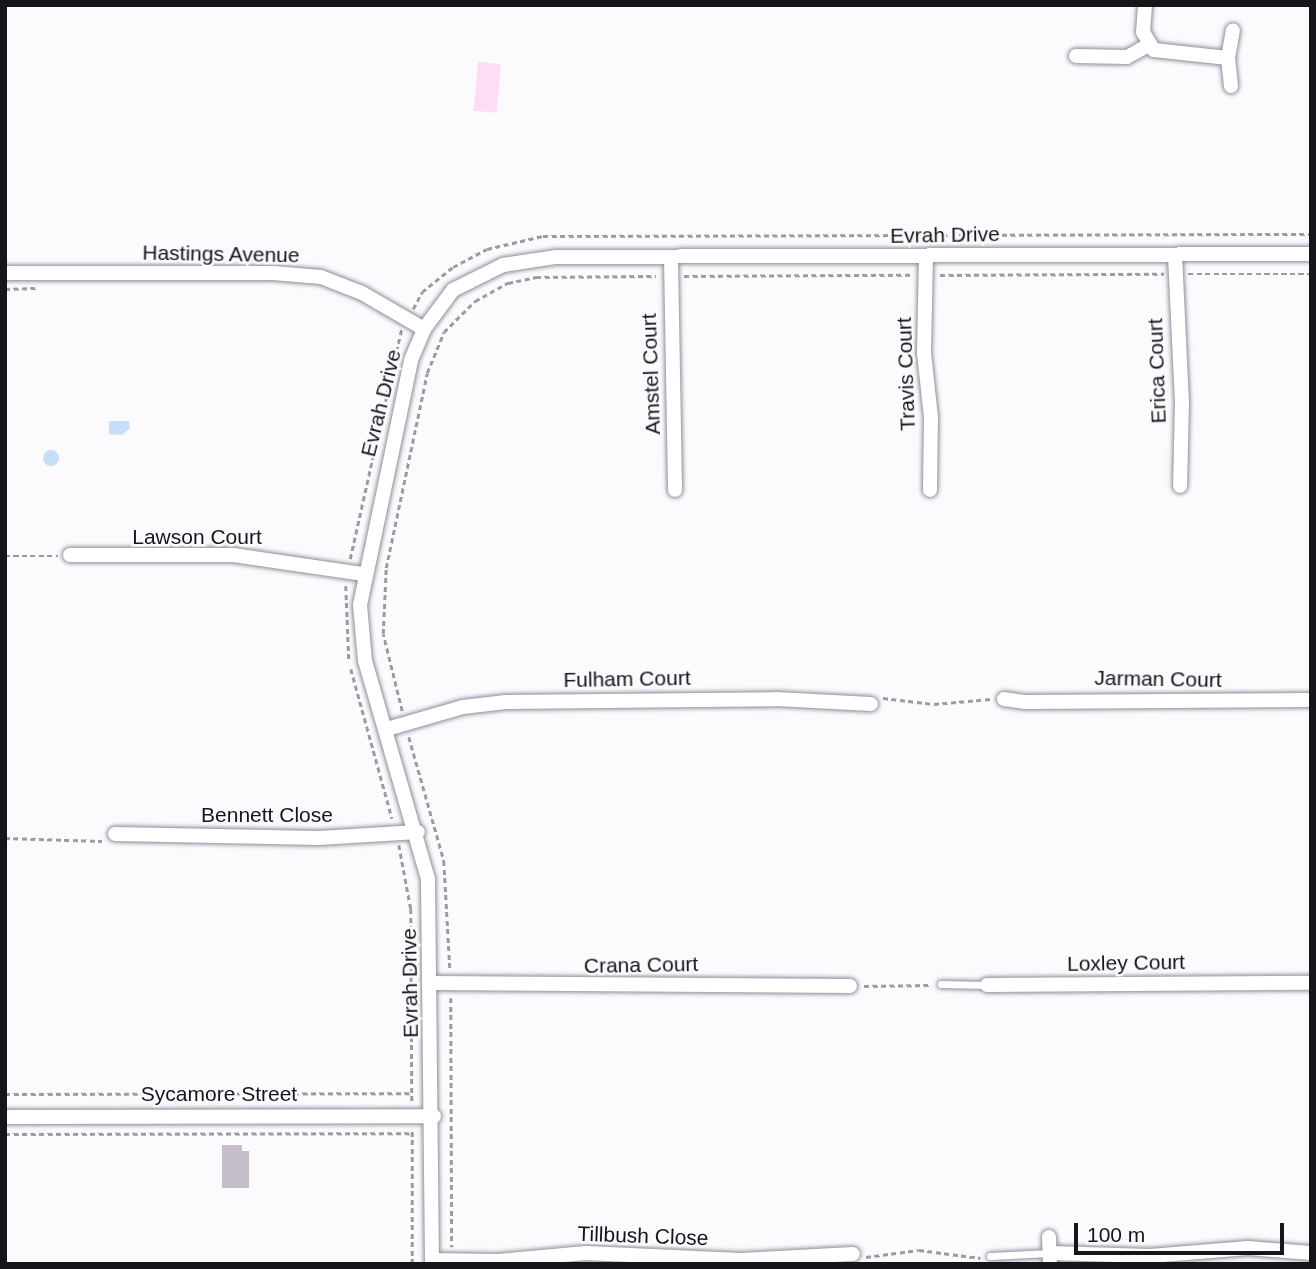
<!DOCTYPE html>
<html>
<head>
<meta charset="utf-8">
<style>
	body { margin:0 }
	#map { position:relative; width:1316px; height:1269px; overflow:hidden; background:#fbfafd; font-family:Helvetica,sans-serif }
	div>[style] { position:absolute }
	.green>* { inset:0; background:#fdddf6; transform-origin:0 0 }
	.water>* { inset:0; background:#c5dffa }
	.round { border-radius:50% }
	.building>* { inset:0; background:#c6becb }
	.path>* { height:2.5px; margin-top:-1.25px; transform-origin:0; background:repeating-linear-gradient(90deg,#9c9b9f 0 5px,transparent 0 8.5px) }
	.roads { filter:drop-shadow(0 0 2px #8f8d9b) drop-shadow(0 0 2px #8f8d9b) }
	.service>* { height:7px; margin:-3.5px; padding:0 3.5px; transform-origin:3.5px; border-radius:3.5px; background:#fff }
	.minor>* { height:14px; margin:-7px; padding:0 7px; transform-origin:7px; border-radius:7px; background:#fff }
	span { translate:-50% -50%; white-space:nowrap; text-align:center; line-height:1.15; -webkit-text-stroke:5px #fbfafd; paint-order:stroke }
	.street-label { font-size:21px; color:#16151a }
	.frame { position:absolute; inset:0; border:7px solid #16151a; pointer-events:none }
	.scale { position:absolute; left:1074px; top:1223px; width:210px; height:32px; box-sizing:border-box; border:4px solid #16151a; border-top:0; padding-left:9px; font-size:21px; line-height:24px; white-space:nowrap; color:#16151a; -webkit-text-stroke:5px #fbfafd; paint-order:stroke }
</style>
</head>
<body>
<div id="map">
	<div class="green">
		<i style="left:478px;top:62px;width:23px;height:49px;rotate:5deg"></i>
	</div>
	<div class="water">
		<i style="clip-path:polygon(109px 421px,129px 421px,130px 428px,122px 435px,109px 434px)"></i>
		<i class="round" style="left:43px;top:450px;width:16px;height:16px"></i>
	</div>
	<div class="building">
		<i style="clip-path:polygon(222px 1145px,242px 1145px,242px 1151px,249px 1151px,249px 1188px,222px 1188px)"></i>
	</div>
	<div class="path">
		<i style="left:1188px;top:274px;width:123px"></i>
		<i style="left:940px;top:275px;width:224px;rotate:-0.3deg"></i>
		<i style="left:684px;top:276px;width:228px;rotate:-0.3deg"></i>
		<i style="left:5px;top:289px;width:31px;rotate:-2deg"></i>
		<i style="left:413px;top:309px;width:19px;rotate:-62deg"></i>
		<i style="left:422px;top:292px;width:40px;rotate:-39deg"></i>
		<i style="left:453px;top:267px;width:38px;rotate:-28deg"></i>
		<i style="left:487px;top:249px;width:57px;rotate:-13.1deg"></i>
		<i style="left:543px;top:236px;width:768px;rotate:-0.15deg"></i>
		<i style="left:5px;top:556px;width:53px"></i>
		<i style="left:350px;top:559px;width:235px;rotate:-77.4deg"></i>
		<i style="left:346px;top:586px;width:74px;rotate:87.7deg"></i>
		<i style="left:351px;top:669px;width:155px;rotate:74.6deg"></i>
		<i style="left:883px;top:698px;width:51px;rotate:6.7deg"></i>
		<i style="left:934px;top:704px;width:57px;rotate:-5deg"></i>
		<i style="left:402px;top:711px;width:79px;rotate:-103.9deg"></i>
		<i style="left:383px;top:634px;width:66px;rotate:-87.4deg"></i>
		<i style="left:386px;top:568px;width:199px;rotate:-78.1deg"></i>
		<i style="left:427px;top:373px;width:44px;rotate:-67.5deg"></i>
		<i style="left:444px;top:332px;width:44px;rotate:-45deg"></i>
		<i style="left:475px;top:301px;width:38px;rotate:-29deg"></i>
		<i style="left:508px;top:283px;width:29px;rotate:-12deg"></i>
		<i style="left:536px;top:277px;width:120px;rotate:-0.5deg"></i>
		<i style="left:409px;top:737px;width:129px;rotate:74.2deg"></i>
		<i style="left:444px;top:861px;width:109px;rotate:86.8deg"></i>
		<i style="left:5px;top:838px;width:97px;rotate:1.8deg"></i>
		<i style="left:399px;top:845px;width:65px;rotate:79.4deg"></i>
		<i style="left:411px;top:909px;width:194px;rotate:89.7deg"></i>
		<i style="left:864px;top:986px;width:67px;rotate:-0.9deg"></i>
		<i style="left:451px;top:998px;width:249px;rotate:89.8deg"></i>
		<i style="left:5px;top:1094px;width:406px;rotate:-0.1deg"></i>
		<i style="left:5px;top:1134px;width:408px;rotate:-0.1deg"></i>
		<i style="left:866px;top:1257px;width:53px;rotate:-7.5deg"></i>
		<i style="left:919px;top:1250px;width:62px;rotate:7.5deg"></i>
		<i style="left:412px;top:1264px;width:133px;rotate:-90deg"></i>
	</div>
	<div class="roads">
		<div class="service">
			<i style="left:941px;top:984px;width:46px;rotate:1.2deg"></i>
			<i style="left:990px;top:1256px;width:59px;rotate:-2.9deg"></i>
		</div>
		<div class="minor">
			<i style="left:1145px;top:5px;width:27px;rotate:94deg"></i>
			<i style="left:1143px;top:32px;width:21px;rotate:59deg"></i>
			<i style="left:1154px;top:50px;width:74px;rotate:6.2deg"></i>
			<i style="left:1076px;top:56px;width:51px;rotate:1.1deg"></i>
			<i style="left:1127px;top:57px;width:25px;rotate:-29deg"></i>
			<i style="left:1231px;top:86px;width:28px;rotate:-96deg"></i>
			<i style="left:1228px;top:58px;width:28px;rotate:-80deg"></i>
			<i style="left:1175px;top:255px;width:146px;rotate:87.3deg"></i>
			<i style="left:1182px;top:401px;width:85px;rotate:91.3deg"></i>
			<i style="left:926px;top:256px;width:97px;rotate:91.2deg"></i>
			<i style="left:924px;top:353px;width:64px;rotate:83.8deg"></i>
			<i style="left:931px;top:417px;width:73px;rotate:90.8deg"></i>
			<i style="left:671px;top:258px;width:232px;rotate:89deg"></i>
			<i style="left:5px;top:273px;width:268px"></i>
			<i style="left:273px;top:273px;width:48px;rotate:4.8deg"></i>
			<i style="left:321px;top:277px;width:44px;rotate:21.3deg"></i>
			<i style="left:362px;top:293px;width:72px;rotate:30.1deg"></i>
			<i style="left:70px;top:555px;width:163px"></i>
			<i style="left:233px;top:555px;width:132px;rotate:8.3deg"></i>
			<i style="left:1004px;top:699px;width:22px;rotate:8deg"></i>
			<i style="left:1026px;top:702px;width:285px;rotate:-0.4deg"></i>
			<i style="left:387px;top:729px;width:79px;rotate:-16.1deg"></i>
			<i style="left:463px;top:707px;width:43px;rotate:-6.6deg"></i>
			<i style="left:506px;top:702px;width:270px;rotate:-0.6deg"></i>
			<i style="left:776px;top:699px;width:95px;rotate:3deg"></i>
			<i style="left:115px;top:834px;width:204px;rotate:1.1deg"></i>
			<i style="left:319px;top:838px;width:99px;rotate:-3.5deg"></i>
			<i style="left:432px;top:983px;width:418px;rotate:0.4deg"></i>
			<i style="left:987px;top:985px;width:324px;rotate:-0.4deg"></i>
			<i style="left:5px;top:1117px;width:429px;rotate:-0.1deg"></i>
			<i style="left:1049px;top:1237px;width:27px;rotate:88deg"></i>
			<i style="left:1051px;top:1253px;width:99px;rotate:1.7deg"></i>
			<i style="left:1150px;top:1256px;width:98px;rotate:-4.7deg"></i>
			<i style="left:1248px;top:1248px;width:63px;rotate:4.5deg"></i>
			<i style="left:432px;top:1260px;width:66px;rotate:0.9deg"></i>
			<i style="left:498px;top:1261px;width:88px;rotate:-5.2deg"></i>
			<i style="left:586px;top:1253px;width:155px;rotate:2.6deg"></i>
			<i style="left:741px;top:1260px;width:112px;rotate:-3.1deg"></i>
			<i style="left:432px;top:1264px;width:385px;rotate:-90.6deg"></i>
			<i style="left:428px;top:879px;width:227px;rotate:-106.1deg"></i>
			<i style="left:365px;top:661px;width:56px;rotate:-95.1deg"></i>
			<i style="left:360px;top:605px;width:250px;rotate:-78.2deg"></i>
			<i style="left:411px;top:360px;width:34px;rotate:-67deg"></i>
			<i style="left:424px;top:329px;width:49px;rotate:-53.4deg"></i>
			<i style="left:453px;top:290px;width:56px;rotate:-26.6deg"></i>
			<i style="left:503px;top:265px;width:54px;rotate:-8.6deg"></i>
			<i style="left:556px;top:257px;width:755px;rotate:-0.23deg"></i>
		</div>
	</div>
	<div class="street-label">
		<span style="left:945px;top:235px;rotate:-1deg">Evrah Drive</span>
		<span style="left:221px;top:254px;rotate:1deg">Hastings Avenue</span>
		<span style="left:1157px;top:371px;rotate:-92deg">Erica Court</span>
		<span style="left:651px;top:374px;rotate:-92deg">Amstel Court</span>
		<span style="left:906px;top:374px;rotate:-92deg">Travis Court</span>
		<span style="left:381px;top:403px;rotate:-76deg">Evrah Drive</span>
		<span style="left:197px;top:537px">Lawson Court</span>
		<span style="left:627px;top:679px;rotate:-1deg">Fulham Court</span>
		<span style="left:1158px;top:679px;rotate:1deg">Jarman Court</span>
		<span style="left:267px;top:815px">Bennett Close</span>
		<span style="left:1126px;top:963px;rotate:-1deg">Loxley Court</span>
		<span style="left:641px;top:965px;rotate:-1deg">Crana Court</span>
		<span style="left:410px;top:983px;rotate:-91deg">Evrah Drive</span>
		<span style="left:219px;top:1094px">Sycamore Street</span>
		<span style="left:643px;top:1236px;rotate:2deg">Tillbush Close</span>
	</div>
	<div class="frame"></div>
	<div class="scale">100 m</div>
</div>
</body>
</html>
